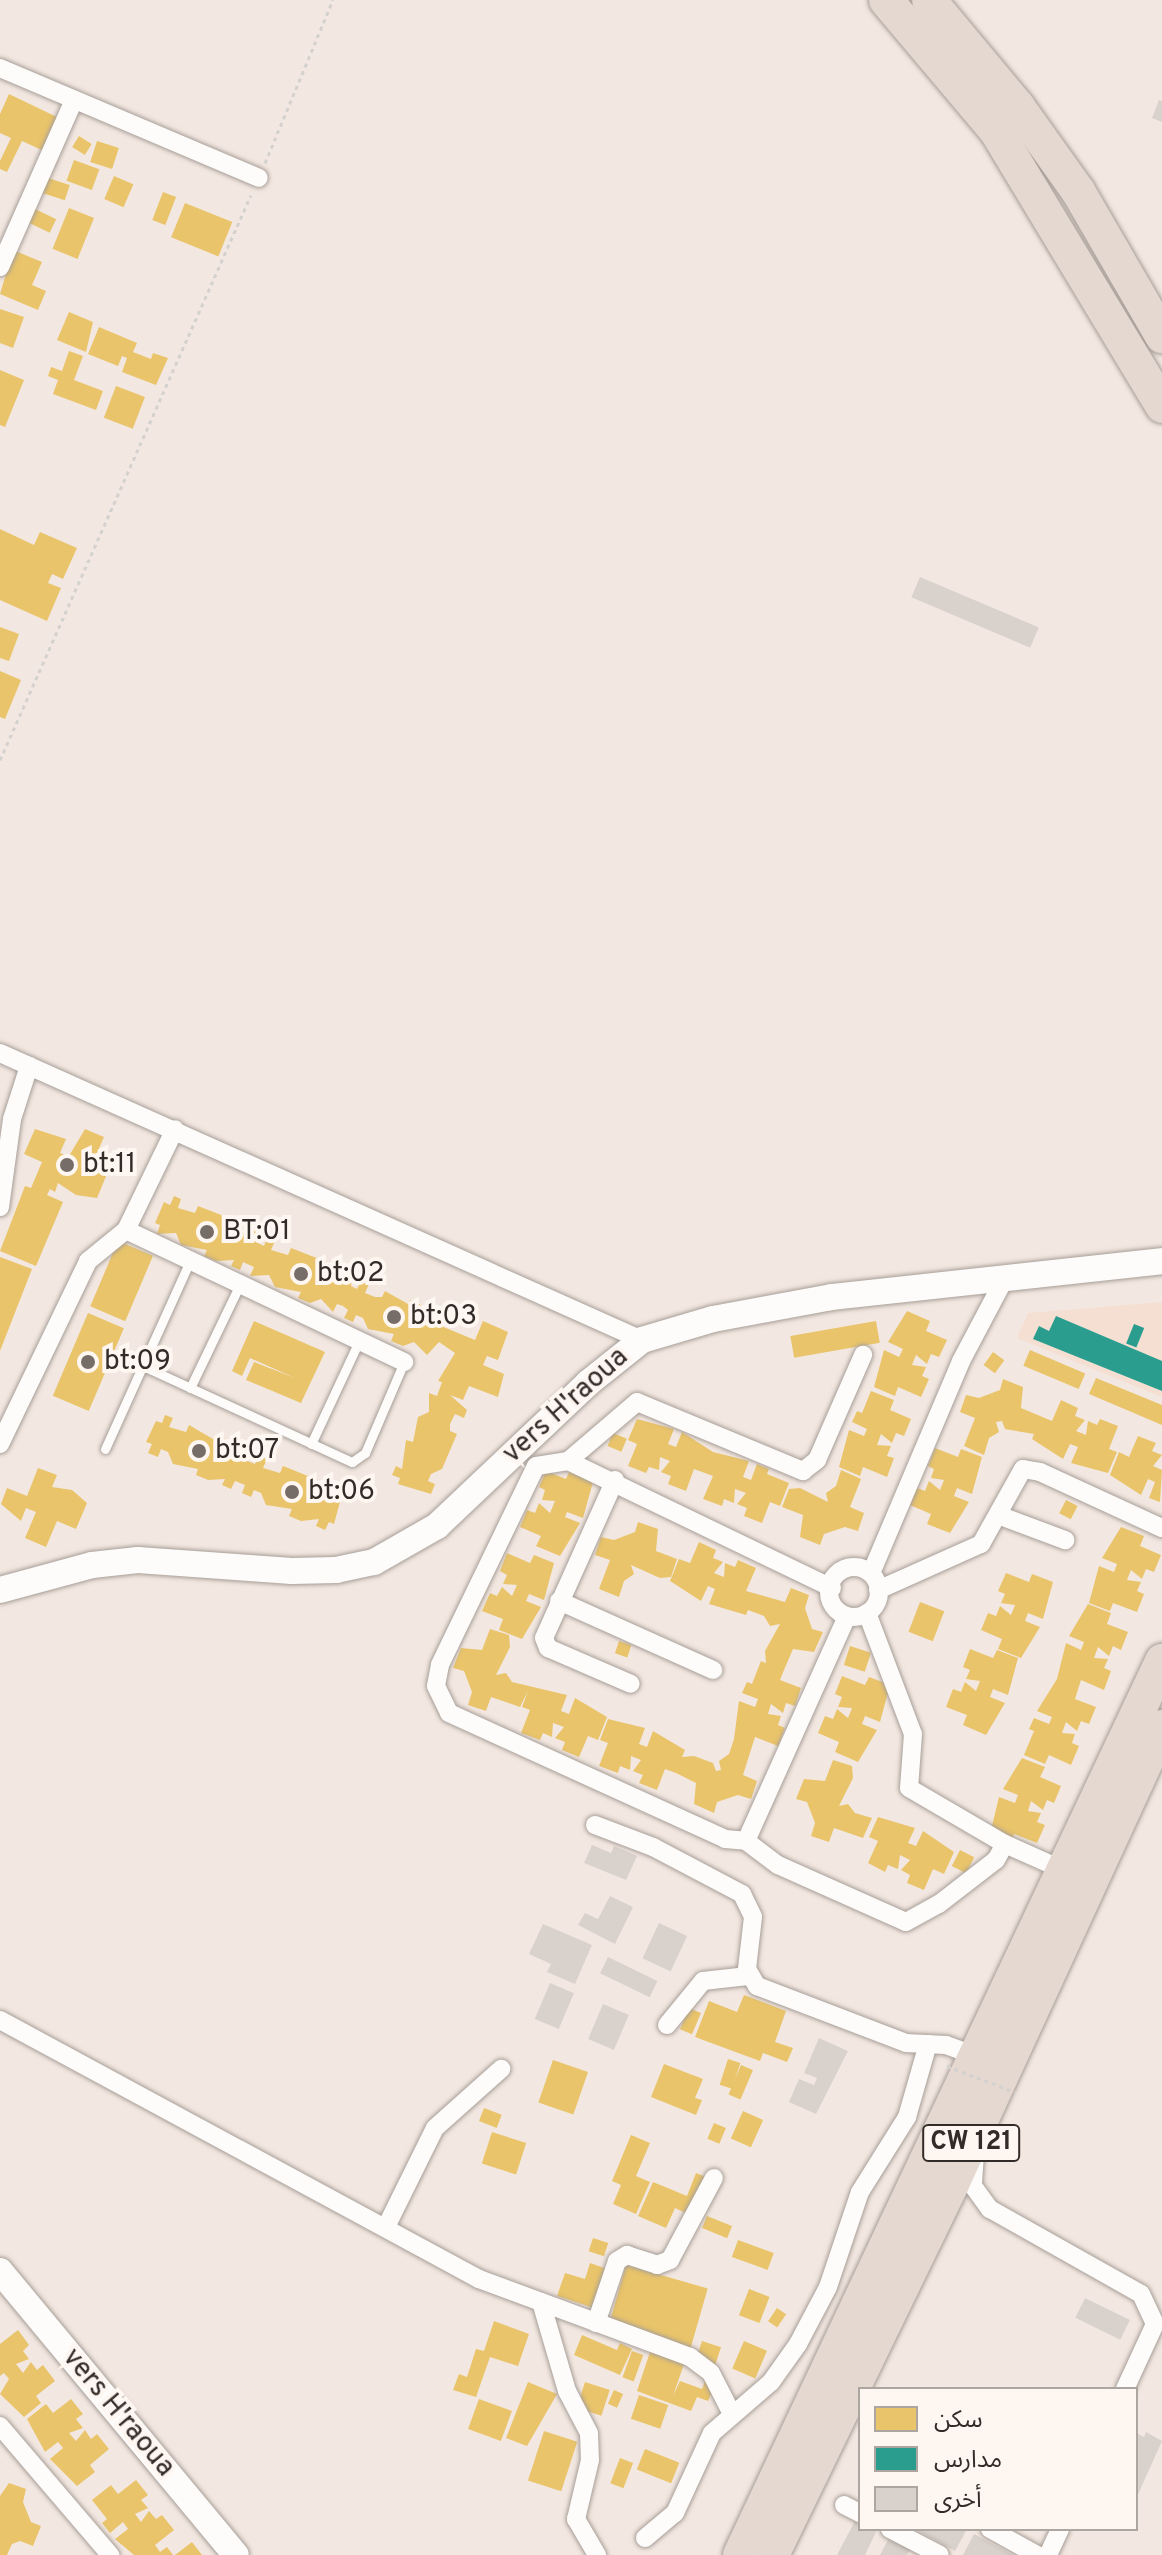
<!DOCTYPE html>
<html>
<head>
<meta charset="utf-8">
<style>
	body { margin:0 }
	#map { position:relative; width:1162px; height:2555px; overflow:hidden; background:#f3e8e1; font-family:Overpass,"Noto Sans Arabic",sans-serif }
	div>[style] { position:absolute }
	.built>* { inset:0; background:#f4dfd2 }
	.homes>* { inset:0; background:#e9c46a; transform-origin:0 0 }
	.schools>* { inset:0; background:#2a9d8f; transform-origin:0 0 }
	.building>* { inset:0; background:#d9d1cb; transform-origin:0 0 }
	.path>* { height:3px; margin-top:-1.5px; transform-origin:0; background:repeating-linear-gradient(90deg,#d4d1cf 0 4px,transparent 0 8px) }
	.roads { filter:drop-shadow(0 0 2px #a79e98) drop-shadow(0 0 2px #a79e98) }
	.lane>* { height:9px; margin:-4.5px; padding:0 4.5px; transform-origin:4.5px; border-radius:4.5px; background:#fdfcfa }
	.street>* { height:18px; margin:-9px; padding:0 9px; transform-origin:9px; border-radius:9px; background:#fdfcfa }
	.street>.ring { margin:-9px; padding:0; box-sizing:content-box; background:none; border:18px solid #fdfcfa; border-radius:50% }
	.secondary>* { height:26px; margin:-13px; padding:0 13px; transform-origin:13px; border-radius:13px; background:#fdfcfa }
	.highway>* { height:34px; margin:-17px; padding:0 17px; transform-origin:17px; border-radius:17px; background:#e4d8d0 }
	.path-bridge>* { height:3px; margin-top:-1.5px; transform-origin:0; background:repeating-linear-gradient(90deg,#d4d1cf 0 4px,transparent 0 8px) }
	.dots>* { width:22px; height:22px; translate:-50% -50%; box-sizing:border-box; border:4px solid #fef6f0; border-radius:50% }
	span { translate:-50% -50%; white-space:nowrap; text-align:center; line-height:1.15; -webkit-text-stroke:8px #fef6f0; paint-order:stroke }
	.shield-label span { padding:2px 6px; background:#fef6f0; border:2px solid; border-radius:6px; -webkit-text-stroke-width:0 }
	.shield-label { font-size:26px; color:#332b27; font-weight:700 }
	.poi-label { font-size:28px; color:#332b27 }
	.left { translate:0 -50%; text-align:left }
	.street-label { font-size:28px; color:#332b27 }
	.legend { position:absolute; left:858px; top:2387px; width:280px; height:144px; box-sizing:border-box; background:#fef6f0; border:2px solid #ada5a0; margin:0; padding:10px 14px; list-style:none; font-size:24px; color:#332b27 }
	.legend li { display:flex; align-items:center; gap:16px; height:40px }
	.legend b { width:40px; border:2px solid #ada5a0 }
</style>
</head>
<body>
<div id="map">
	<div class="built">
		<i style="clip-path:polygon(1162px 1302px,1162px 1397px,1017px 1338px,1028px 1313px)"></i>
	</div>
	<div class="homes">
		<i style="clip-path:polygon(9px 94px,61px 119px,46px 152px,22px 141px,7px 172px,0 169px,0 161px,11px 138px,0 133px,0 114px)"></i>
		<i style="left:79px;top:136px;width:15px;height:13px;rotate:32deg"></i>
		<i style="left:97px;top:141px;width:23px;height:22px;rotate:18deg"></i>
		<i style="left:74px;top:160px;width:27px;height:22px;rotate:20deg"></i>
		<i style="left:114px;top:176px;width:21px;height:25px;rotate:23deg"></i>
		<i style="left:45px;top:177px;width:26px;height:16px;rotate:18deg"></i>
		<i style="left:163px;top:192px;width:14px;height:30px;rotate:21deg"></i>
		<i style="left:185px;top:203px;width:51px;height:37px;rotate:22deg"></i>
		<i style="left:31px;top:207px;width:28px;height:15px;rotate:26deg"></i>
		<i style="left:69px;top:208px;width:27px;height:44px;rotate:22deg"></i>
		<i style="clip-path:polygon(13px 250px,42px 262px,32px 285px,46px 291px,38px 310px,0 294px)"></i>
		<i style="clip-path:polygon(0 309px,24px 317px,13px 348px,0 343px)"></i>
		<i style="clip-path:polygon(69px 312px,93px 322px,86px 352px,57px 340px)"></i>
		<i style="clip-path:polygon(99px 327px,137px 343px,133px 352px,151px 359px,153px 353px,168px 358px,156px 385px,122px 372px,127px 358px,122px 356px,118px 366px,88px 354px)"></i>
		<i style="clip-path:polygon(69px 351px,83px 356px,74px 380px,103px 391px,96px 410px,53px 394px,58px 380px,48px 376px,51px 367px,62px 371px)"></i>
		<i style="clip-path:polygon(0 370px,24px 380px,5px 427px,0 425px)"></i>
		<i style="left:116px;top:386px;width:31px;height:34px;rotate:21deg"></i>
		<i style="clip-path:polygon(0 529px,34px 545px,40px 532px,77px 548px,63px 579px,52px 574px,48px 583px,61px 588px,47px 621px,0 600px)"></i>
		<i style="clip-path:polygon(0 627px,19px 634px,9px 661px,0 658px)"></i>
		<i style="clip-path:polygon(0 671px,21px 680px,5px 719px,0 717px)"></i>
		<i style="clip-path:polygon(35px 1129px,66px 1139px,60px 1153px,69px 1156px,85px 1129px,104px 1137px,91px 1167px,107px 1174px,97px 1198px,76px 1195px,58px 1183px,55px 1192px,50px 1189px,47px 1195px,63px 1202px,36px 1266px,0 1251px,25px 1186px,31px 1188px,42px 1162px,24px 1154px)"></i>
		<i style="clip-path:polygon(174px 1196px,181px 1199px,178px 1208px,195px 1213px,198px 1206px,234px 1220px,232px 1225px,245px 1234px,248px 1227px,258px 1231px,254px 1241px,264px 1246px,267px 1238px,275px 1241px,271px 1250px,288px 1255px,291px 1248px,327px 1262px,325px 1266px,339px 1276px,342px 1269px,352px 1273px,351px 1286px,357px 1289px,361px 1281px,369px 1284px,365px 1293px,375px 1297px,382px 1297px,385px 1291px,408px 1304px,410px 1300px,421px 1305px,425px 1316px,432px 1319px,435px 1312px,445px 1316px,441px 1326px,475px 1340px,483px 1321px,508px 1332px,498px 1360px,487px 1356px,483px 1365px,504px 1374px,498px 1397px,469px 1386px,463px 1400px,450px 1395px,467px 1410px,464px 1418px,455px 1414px,450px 1424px,450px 1431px,457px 1434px,442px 1469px,431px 1474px,428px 1481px,435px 1484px,431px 1494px,398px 1484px,400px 1478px,392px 1475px,396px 1466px,402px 1469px,406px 1440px,413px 1442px,418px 1417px,429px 1412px,429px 1393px,437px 1396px,442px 1382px,438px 1381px,455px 1353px,439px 1342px,427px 1355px,414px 1342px,403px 1346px,391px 1341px,394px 1334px,368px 1329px,363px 1318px,356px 1315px,353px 1322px,344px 1318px,348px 1310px,343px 1306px,337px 1304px,333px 1312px,321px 1299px,310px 1303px,298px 1298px,301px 1292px,275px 1287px,269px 1275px,250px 1276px,254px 1267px,243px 1262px,240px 1270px,231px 1266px,234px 1260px,216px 1261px,204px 1256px,207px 1250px,181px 1245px,176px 1233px,157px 1234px,160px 1225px,155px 1223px,164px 1202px,170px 1205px)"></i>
		<i style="left:118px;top:1241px;width:38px;height:71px;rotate:23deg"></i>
		<i style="clip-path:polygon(0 1257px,32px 1269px,0 1351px)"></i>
		<i style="clip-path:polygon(907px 1311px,930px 1321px,926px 1331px,947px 1340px,939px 1357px,931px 1354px,927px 1364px,916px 1355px,912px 1365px,926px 1367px,922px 1376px,929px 1379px,921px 1397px,898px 1387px,895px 1396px,874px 1387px,884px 1350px,899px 1357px,903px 1349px,888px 1342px)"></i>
		<i style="left:88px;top:1313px;width:39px;height:90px;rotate:23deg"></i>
		<i style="clip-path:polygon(254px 1321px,325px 1352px,301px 1403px,246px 1380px,254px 1362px,295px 1378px,250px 1358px,242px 1376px,232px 1371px)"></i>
		<i style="left:876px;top:1321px;width:22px;height:87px;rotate:80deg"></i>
		<i style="left:1030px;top:1350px;width:60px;height:17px;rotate:23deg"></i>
		<i style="left:993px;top:1352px;width:14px;height:16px;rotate:36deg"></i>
		<i style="clip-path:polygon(1096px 1378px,1162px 1405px,1162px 1425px,1089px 1394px)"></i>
		<i style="clip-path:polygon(1003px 1379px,1023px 1387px,1021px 1408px,1052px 1421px,1061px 1400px,1078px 1408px,1075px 1416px,1085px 1420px,1076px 1431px,1086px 1435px,1088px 1421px,1097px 1425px,1100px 1419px,1118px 1426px,1109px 1449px,1117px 1452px,1108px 1473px,1071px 1463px,1078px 1447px,1070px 1444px,1063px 1459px,1032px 1439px,1034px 1434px,1005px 1429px,1002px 1421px,996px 1422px,999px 1432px,989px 1438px,984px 1455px,964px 1446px,975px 1418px,960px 1412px,966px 1395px,979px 1398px,1000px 1390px)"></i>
		<i style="clip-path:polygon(871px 1391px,894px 1400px,890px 1410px,911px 1419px,904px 1436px,896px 1433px,892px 1443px,881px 1434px,877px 1445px,891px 1446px,887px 1456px,894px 1458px,887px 1477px,863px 1467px,860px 1476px,839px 1467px,849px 1430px,864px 1436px,867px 1429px,852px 1422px,857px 1411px,862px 1413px)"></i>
		<i style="clip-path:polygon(165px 1415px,173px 1418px,169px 1427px,186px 1432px,189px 1425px,213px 1439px,214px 1435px,225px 1439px,230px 1450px,236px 1453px,240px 1446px,249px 1450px,245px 1460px,255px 1464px,259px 1456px,267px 1459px,263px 1468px,280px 1473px,283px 1466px,318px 1480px,317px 1485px,330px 1494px,333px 1487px,343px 1491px,334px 1524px,329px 1522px,325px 1530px,316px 1526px,319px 1519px,301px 1521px,289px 1516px,292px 1509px,266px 1505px,261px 1493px,254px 1490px,251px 1497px,242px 1493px,245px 1485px,235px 1481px,231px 1489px,222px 1485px,225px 1479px,208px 1480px,196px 1475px,198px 1469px,173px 1464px,168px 1452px,161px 1449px,158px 1457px,148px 1453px,152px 1444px,146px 1442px,156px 1421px,162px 1423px)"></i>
		<i style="clip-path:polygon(637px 1419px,674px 1429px,668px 1444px,676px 1447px,682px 1432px,713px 1452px,749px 1461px,743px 1477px,751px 1480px,757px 1464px,769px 1469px,767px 1474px,789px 1483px,780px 1506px,770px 1502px,762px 1523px,744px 1516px,747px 1508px,737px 1504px,746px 1493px,735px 1489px,734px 1503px,724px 1499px,722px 1506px,703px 1499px,713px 1476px,694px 1469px,686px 1491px,668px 1484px,671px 1476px,661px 1472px,670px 1461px,660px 1457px,659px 1470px,649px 1467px,646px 1473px,628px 1466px,637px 1444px,628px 1440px)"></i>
		<i style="left:613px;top:1433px;width:15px;height:14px;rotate:23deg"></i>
		<i style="clip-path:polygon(1138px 1436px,1156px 1443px,1152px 1451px,1162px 1455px,1153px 1466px,1162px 1470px,1160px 1502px,1149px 1498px,1155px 1482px,1148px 1479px,1141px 1495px,1110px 1475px,1119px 1452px,1129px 1457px)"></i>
		<i style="clip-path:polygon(935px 1448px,958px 1457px,961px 1449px,982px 1457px,972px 1494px,957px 1488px,954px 1496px,969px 1502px,950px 1533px,927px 1524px,931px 1514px,910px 1505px,917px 1488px,925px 1491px,929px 1481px,940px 1490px,944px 1480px,931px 1478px,934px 1469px,928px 1466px)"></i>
		<i style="clip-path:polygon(38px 1468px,57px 1475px,52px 1487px,72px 1490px,87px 1503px,76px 1529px,57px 1521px,46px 1547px,25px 1538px,36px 1512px,26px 1508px,21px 1521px,1px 1504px,7px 1488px,27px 1496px)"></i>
		<i style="clip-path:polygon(841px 1470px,861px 1479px,850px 1507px,864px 1513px,858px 1531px,845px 1527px,824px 1534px,820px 1545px,800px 1537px,803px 1515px,782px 1507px,789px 1489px,800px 1488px,828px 1502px,826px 1493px,836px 1486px)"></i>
		<i style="clip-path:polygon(546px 1471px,566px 1479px,569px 1472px,593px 1482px,583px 1518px,567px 1512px,565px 1517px,580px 1523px,560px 1556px,536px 1546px,541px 1536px,520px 1527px,527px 1510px,535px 1513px,539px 1503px,550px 1513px,555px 1501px,542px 1500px,545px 1490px,539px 1487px)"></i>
		<i style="left:1066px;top:1500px;width:13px;height:15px;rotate:27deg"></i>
		<i style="clip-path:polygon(638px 1522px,658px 1529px,656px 1551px,677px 1559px,671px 1577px,660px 1578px,631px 1565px,634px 1574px,624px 1581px,619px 1597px,599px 1589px,610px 1560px,595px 1555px,601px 1537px,614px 1540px,635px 1532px)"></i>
		<i style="clip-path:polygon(1121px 1527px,1144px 1536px,1140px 1546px,1161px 1555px,1154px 1572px,1146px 1569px,1142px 1579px,1131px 1570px,1127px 1580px,1141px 1582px,1137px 1591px,1144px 1594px,1137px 1612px,1113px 1603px,1110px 1611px,1089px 1603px,1099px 1566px,1114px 1572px,1117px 1564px,1102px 1558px)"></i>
		<i style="clip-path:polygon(699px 1542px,716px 1550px,713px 1558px,723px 1562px,714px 1573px,724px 1577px,725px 1563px,735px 1567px,738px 1560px,756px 1568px,746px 1591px,785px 1602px,791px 1588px,809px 1595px,805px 1608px,812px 1629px,823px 1632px,814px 1652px,793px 1649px,784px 1670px,780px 1680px,801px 1688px,795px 1706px,786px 1703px,783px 1713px,771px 1704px,768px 1714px,781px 1716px,778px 1725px,785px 1728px,778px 1746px,755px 1737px,743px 1775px,757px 1781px,751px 1799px,738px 1795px,717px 1802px,714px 1813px,694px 1804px,696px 1783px,676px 1773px,665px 1769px,657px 1790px,639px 1783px,643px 1775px,633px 1771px,641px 1760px,631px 1756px,630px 1770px,620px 1766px,618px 1773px,599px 1766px,608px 1743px,600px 1740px,608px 1719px,645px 1728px,639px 1744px,647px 1747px,653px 1731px,685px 1750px,682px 1757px,694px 1756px,713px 1763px,716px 1771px,721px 1770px,719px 1761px,729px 1754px,734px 1739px,739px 1701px,755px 1707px,758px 1699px,742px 1693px,747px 1682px,752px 1684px,761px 1661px,766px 1663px,765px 1651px,780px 1624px,770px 1626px,764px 1616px,748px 1610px,746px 1615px,709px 1604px,715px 1589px,708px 1586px,701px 1601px,670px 1581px,679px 1559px,690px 1563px)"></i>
		<i style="clip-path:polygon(507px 1553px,530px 1563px,534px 1555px,554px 1563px,544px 1600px,529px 1594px,526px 1601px,541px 1607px,522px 1639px,499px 1630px,503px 1619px,482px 1611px,490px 1593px,497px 1596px,502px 1587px,512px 1596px,517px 1585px,503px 1584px,507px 1575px,500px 1571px)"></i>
		<i style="clip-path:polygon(1006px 1573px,1029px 1582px,1032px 1574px,1053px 1582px,1043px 1619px,1028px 1613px,1025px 1621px,1040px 1627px,1021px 1658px,998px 1649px,1002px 1639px,981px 1630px,988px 1613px,996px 1616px,1000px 1606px,1011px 1615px,1015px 1605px,1001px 1603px,1005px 1594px,998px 1591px)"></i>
		<i style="left:920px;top:1602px;width:26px;height:32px;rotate:21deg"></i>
		<i style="clip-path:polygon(1088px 1604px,1111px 1613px,1107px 1624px,1128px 1632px,1121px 1650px,1113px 1646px,1109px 1656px,1098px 1647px,1094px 1658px,1108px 1659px,1104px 1668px,1111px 1671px,1104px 1690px,1081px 1680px,1075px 1699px,1096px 1707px,1089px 1724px,1081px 1721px,1077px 1731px,1066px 1722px,1062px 1733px,1075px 1734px,1072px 1743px,1079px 1746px,1071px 1765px,1049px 1755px,1045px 1764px,1024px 1755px,1034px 1731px,1029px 1729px,1034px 1718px,1049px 1724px,1052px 1717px,1037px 1711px,1057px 1679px,1066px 1643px,1081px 1650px,1084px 1642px,1069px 1636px)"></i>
		<i style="clip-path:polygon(490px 1629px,509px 1635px,510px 1647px,496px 1675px,506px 1673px,512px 1682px,567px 1695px,561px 1711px,569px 1714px,575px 1698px,607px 1717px,598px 1740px,588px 1736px,579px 1757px,562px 1750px,565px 1742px,555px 1738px,564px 1727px,553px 1723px,552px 1737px,543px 1733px,540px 1740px,521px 1733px,530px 1710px,522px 1707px,528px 1691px,520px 1707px,491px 1697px,486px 1711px,468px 1705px,472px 1692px,464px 1671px,453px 1668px,461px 1648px,482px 1650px)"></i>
		<i style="left:619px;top:1641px;width:13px;height:13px;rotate:18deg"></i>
		<i style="left:850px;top:1646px;width:22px;height:20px;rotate:18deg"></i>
		<i style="clip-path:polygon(970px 1649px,993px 1658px,997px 1650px,1018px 1658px,1008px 1695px,993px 1689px,990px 1697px,1005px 1703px,986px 1735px,963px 1725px,967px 1715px,946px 1707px,953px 1689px,961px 1692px,965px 1682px,976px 1691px,980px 1681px,966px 1679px,970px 1670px,963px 1667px)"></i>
		<i style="clip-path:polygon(842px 1676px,865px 1685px,869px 1677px,890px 1685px,880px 1722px,865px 1716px,862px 1724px,877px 1730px,858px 1762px,835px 1752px,839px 1742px,818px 1733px,825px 1716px,833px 1719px,837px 1709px,848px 1718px,852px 1708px,838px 1707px,842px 1697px,835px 1694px)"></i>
		<i style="clip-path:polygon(1022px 1758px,1045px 1767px,1040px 1777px,1061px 1786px,1054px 1803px,1047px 1800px,1043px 1810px,1031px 1801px,1028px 1811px,1041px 1813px,1037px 1822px,1045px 1825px,1037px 1843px,1014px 1834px,1011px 1843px,990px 1834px,999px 1797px,1015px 1803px,1018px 1795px,1003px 1789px)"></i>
		<i style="clip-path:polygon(833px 1760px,852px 1766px,853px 1778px,839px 1806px,848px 1804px,855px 1813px,872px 1818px,863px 1838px,834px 1828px,829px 1842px,811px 1836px,815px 1823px,807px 1802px,796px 1799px,804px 1779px,825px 1781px)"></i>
		<i style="clip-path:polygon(878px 1817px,915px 1828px,908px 1843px,916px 1846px,923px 1831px,954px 1852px,944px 1874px,933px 1869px,924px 1890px,907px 1883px,910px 1875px,901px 1870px,910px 1860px,900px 1855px,898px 1869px,888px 1865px,885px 1872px,868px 1863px,878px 1841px,869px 1837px)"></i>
		<i style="left:960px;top:1850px;width:16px;height:18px;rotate:27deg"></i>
		<i style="clip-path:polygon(744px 1995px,786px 2011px,775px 2042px,793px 2048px,787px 2062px,763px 2053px,760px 2061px,695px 2037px,709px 2001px,737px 2012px)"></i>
		<i style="left:689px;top:2008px;width:13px;height:23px;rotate:23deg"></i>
		<i style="left:728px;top:2059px;width:13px;height:27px;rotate:18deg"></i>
		<i style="left:553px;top:2060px;width:37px;height:45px;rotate:19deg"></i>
		<i style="clip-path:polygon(664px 2064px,703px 2079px,695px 2098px,702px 2100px,696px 2115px,651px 2097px)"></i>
		<i style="left:741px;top:2065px;width:13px;height:32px;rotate:23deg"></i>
		<i style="left:484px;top:2108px;width:19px;height:14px;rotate:21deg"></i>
		<i style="left:743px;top:2111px;width:22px;height:30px;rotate:24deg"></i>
		<i style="left:714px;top:2123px;width:13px;height:17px;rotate:23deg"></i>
		<i style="left:492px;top:2132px;width:36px;height:33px;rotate:18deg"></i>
		<i style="clip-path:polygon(631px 2135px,650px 2143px,636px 2176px,650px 2182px,636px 2214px,613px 2204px,621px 2185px,612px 2181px)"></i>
		<i style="clip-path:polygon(696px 2173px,706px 2177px,690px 2215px,675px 2208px,666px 2228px,638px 2216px,653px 2182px,687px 2196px)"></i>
		<i style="left:707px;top:2216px;width:27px;height:13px;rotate:22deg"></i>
		<i style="left:593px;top:2238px;width:16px;height:14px;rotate:18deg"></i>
		<i style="left:738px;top:2240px;width:38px;height:18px;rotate:20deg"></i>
		<i style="clip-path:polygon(590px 2263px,607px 2269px,594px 2308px,557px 2296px,565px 2273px,585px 2279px)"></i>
		<i style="left:626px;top:2265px;width:85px;height:63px;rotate:16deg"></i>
		<i style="left:749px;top:2289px;width:22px;height:28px;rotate:21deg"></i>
		<i style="left:777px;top:2308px;width:11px;height:16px;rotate:34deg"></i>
		<i style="clip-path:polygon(494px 2321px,529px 2334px,518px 2366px,490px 2357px,476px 2397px,453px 2390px,459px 2374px,467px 2377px,476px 2349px,484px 2351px)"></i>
		<i style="clip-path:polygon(18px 2330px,29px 2345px,23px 2351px,29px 2359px,16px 2364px,23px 2373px,31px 2362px,37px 2370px,43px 2365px,55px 2381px,36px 2396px,41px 2403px,24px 2417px,0 2394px,9px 2379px,4px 2373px,0 2376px,0 2344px)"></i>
		<i style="clip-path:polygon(582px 2335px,617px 2350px,620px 2343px,632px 2349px,620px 2375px,574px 2355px)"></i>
		<i style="left:702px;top:2341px;width:20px;height:21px;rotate:18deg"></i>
		<i style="left:744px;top:2341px;width:25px;height:30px;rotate:23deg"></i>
		<i style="left:632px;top:2351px;width:12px;height:28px;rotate:20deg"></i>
		<i style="clip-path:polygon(650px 2352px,684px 2364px,673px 2396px,680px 2381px,702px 2389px,706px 2379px,716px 2383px,708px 2401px,697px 2397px,691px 2411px,637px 2391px)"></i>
		<i style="clip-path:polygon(528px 2382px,557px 2394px,527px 2446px,506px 2438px)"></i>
		<i style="left:585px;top:2382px;width:26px;height:27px;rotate:18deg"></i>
		<i style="left:614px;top:2390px;width:10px;height:15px;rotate:24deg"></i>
		<i style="left:639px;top:2395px;width:31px;height:25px;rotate:19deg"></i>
		<i style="clip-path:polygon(71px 2399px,83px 2414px,76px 2419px,83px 2428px,69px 2433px,76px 2441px,85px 2430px,91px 2439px,97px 2434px,109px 2449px,90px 2465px,95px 2472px,77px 2486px,50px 2459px,63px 2448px,58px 2442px,45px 2452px,27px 2419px,46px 2404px,53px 2413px)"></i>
		<i style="left:479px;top:2399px;width:35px;height:32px;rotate:20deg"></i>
		<i style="left:544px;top:2431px;width:35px;height:52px;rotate:18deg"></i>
		<i style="left:645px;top:2449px;width:37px;height:22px;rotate:22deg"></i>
		<i style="left:620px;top:2458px;width:14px;height:27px;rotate:21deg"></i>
		<i style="clip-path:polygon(136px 2480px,148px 2495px,141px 2500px,148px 2508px,135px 2514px,141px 2522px,149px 2511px,156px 2519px,162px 2515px,174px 2530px,155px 2545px,160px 2552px,167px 2547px,173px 2555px,134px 2555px,115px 2539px,128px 2529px,123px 2522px,110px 2533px,102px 2523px,107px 2519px,92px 2500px,111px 2485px,118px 2494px)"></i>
		<i style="clip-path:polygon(9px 2483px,26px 2489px,23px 2502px,31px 2522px,41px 2526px,33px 2546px,20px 2541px,12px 2544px,7px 2555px,0 2555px,0 2496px)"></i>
		<i style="clip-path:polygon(192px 2542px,202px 2555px,175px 2555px)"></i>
	</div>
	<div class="schools">
		<i style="clip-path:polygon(1056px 1316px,1162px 1361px,1162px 1391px,1033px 1339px,1039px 1326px,1049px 1331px)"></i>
		<i style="left:1134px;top:1324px;width:11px;height:21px;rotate:22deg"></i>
	</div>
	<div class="building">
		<i style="clip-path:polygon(1159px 100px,1162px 101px,1162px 122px,1152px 118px)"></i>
		<i style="left:920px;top:577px;width:129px;height:22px;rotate:23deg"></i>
		<i style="clip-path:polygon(592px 1845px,611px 1853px,614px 1846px,637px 1856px,626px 1880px,584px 1863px)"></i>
		<i style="clip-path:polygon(610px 1896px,633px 1907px,615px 1944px,578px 1925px,585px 1913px,598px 1919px)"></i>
		<i style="left:659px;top:1923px;width:31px;height:39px;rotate:25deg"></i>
		<i style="clip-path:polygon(543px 1924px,592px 1945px,575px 1984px,547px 1972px,551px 1964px,529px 1954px)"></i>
		<i style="left:608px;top:1957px;width:55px;height:18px;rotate:26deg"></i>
		<i style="left:550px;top:1983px;width:26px;height:39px;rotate:23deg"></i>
		<i style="left:603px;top:2004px;width:28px;height:38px;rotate:23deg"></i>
		<i style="clip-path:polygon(819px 2038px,848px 2051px,816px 2114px,789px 2102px,799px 2079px,814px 2085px,817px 2078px,804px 2073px)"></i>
		<i style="left:1085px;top:2298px;width:50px;height:22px;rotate:26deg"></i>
		<i style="clip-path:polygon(1146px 2432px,1162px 2441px,1136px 2499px,1136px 2433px,1144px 2437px)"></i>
		<i style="clip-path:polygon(856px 2519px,860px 2529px,877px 2530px,865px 2555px,837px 2555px)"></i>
		<i style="clip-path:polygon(915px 2529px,967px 2529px,955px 2551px)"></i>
		<i style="clip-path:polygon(974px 2534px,1013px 2555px,963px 2555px)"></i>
		<i style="clip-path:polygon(890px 2536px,911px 2547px,907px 2555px,880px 2555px)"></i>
	</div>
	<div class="path">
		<i style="left:265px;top:163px;width:177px;rotate:-67.4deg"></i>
		<i style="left:0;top:760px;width:618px;rotate:-66.05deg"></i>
	</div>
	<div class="roads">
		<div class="lane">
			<i style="left:143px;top:1366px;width:230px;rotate:24.7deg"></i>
			<i style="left:352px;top:1462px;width:16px;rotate:-35deg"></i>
			<i style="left:365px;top:1453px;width:99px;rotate:-66.8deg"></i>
			<i style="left:190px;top:1388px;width:115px;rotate:-64.3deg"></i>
			<i style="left:311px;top:1444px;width:114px;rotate:-65deg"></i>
			<i style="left:105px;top:1449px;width:206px;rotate:-65.7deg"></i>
		</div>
		<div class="street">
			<i style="left:0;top:68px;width:281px;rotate:23deg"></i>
			<i style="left:0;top:267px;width:183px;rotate:-66.1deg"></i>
			<i style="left:0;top:1053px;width:703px;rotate:24.09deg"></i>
			<i style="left:0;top:1207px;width:89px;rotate:-82.2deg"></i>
			<i style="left:12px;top:1119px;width:56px;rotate:-72.2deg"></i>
			<i style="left:126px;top:1230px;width:308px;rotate:25.4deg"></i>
			<i style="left:0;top:1444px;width:203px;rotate:-64.3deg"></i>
			<i style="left:88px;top:1261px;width:49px;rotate:-39.2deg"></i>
			<i style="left:126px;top:1230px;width:112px;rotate:-64.1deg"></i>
			<i style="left:568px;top:1461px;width:91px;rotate:-40.5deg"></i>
			<i style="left:637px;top:1402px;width:180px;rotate:22.6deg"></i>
			<i style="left:803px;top:1471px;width:18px;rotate:-38deg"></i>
			<i style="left:817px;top:1460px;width:115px;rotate:-66.3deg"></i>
			<i style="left:615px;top:1480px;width:173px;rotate:114.2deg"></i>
			<i style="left:544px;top:1638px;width:11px;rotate:68deg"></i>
			<i style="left:548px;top:1648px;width:90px;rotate:23.4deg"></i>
			<i style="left:998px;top:1515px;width:72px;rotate:20.5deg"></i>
			<i class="ring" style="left:829px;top:1567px;width:32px;height:32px"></i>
			<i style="left:872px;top:1571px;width:228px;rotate:-67deg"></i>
			<i style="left:961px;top:1361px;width:94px;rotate:-62.1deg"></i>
			<i style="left:832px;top:1588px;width:293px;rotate:-154.3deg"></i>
			<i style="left:568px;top:1461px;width:32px;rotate:171deg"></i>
			<i style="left:536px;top:1466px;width:221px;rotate:115.8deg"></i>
			<i style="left:440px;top:1665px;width:21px;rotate:101deg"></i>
			<i style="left:436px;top:1686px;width:30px;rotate:64deg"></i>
			<i style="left:449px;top:1713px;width:303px;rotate:24.5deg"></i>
			<i style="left:725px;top:1839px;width:21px;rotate:5deg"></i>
			<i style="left:746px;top:1841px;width:243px;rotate:-65.8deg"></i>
			<i style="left:878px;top:1590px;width:113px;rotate:-24.1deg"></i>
			<i style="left:981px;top:1544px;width:86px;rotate:-60.8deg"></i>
			<i style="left:1023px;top:1469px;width:17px;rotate:10deg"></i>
			<i style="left:1040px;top:1472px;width:134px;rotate:24.7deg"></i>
			<i style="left:559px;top:1601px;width:169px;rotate:24.1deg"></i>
			<i style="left:867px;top:1613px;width:129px;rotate:69.2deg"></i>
			<i style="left:913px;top:1734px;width:54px;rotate:94.2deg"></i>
			<i style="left:909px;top:1788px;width:111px;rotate:30.3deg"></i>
			<i style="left:1005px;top:1844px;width:61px;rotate:24.1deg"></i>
			<i style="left:595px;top:1825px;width:62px;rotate:20.8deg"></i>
			<i style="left:653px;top:1847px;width:101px;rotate:27.8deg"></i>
			<i style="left:742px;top:1894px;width:25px;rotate:64deg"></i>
			<i style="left:753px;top:1917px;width:52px;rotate:96.6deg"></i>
			<i style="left:747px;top:1969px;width:20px;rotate:60deg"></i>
			<i style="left:757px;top:1986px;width:160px;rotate:20.9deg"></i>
			<i style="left:906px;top:2043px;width:40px;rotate:2.9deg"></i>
			<i style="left:946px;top:2045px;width:30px;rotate:20deg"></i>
			<i style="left:746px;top:1841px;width:40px;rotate:37deg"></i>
			<i style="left:778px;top:1865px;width:140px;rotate:24deg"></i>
			<i style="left:906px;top:1922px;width:38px;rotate:-29deg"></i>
			<i style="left:939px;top:1904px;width:72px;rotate:-37.7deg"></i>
			<i style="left:996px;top:1860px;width:18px;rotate:-61deg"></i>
			<i style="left:0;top:2020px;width:545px;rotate:28.4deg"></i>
			<i style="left:479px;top:2279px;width:225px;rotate:20.3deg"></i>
			<i style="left:690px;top:2357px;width:26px;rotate:37deg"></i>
			<i style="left:711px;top:2373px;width:46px;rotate:62.9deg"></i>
			<i style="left:667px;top:2025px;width:57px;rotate:-50.7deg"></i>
			<i style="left:703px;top:1981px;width:45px;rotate:-6.3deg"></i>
			<i style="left:975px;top:2154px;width:32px;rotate:94deg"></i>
			<i style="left:973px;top:2186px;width:29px;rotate:54deg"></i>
			<i style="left:990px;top:2209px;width:173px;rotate:29.4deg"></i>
			<i style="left:1141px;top:2294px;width:33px;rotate:65deg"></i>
			<i style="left:1155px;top:2324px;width:72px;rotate:114.8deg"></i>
			<i style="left:387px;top:2225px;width:108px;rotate:-63.7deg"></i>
			<i style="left:435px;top:2128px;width:89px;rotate:-41.8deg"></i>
			<i style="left:541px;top:2302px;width:93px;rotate:73.7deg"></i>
			<i style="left:567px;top:2391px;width:47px;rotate:62.4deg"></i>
			<i style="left:589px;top:2433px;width:27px;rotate:88deg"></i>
			<i style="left:590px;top:2460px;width:61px;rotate:103.3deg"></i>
			<i style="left:576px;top:2519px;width:42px;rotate:59.7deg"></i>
			<i style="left:596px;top:2323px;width:65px;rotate:-71.3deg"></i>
			<i style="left:617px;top:2261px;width:12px;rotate:-31deg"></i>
			<i style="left:627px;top:2255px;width:32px;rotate:18deg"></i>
			<i style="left:657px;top:2265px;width:14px;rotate:-21deg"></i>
			<i style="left:670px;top:2260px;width:93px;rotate:-61.8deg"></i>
			<i style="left:0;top:2426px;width:170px;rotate:49.5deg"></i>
			<i style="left:844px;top:2505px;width:18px;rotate:27deg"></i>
			<i style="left:890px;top:2529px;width:56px;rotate:27.5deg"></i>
			<i style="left:990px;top:2529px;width:54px;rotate:29deg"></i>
			<i style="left:645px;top:2538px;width:39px;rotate:-40deg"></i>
			<i style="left:675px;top:2513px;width:88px;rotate:-65.2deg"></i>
			<i style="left:712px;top:2433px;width:78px;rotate:-40.8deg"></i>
			<i style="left:771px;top:2382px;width:47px;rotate:-54.6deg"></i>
			<i style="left:798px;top:2344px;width:64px;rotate:-62.2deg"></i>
			<i style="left:828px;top:2287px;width:100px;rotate:-71.4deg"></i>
			<i style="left:860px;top:2192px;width:89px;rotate:-57.9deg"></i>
			<i style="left:907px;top:2117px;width:76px;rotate:-74deg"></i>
			<i style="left:1048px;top:2555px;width:29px;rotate:-65deg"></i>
		</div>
		<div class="secondary">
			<i style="left:0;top:1590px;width:95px;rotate:-15.2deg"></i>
			<i style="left:92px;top:1565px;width:46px;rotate:-6.2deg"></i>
			<i style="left:138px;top:1560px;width:154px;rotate:4.1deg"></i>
			<i style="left:292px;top:1571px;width:44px;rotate:-1.3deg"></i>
			<i style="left:336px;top:1570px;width:39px;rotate:-12deg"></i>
			<i style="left:374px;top:1562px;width:73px;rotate:-29.7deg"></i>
			<i style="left:437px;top:1526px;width:208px;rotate:-43.4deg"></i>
			<i style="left:588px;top:1383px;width:69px;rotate:-38.5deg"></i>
			<i style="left:642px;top:1340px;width:74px;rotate:-16.5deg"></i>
			<i style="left:713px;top:1319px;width:121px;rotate:-10.5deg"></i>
			<i style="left:832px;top:1297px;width:332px;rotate:-6.2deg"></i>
			<i style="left:0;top:2271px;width:369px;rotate:50.3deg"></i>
		</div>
		<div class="highway">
			<i style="left:886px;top:0;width:172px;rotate:49.9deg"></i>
			<i style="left:997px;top:132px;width:320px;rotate:58.9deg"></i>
			<i style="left:929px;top:0;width:139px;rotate:50.2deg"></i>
			<i style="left:1018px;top:107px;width:103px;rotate:54.5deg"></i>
			<i style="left:1078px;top:191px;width:168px;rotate:59.9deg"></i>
			<i style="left:740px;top:2555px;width:989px;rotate:-64.73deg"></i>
			<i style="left:772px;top:2555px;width:412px;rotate:-64.1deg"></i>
			<i style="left:952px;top:2184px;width:503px;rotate:-65.32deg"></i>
		</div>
	</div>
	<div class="path-bridge">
		<i style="left:947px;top:2066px;width:73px;rotate:20.9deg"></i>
	</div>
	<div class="dots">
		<i style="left:67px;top:1165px;background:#766d68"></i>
		<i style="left:207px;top:1232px;background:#766d68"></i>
		<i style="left:301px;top:1274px;background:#766d68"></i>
		<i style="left:394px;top:1317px;background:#766d68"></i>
		<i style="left:88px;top:1362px;background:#766d68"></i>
		<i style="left:199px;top:1451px;background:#766d68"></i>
		<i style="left:292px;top:1492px;background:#766d68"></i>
	</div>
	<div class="shield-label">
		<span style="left:971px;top:2143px">CW 121</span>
	</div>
	<div class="poi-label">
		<span class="left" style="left:83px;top:1165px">bt:11</span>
		<span class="left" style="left:223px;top:1232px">BT:01</span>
		<span class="left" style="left:317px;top:1274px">bt:02</span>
		<span class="left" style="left:410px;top:1317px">bt:03</span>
		<span class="left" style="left:104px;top:1362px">bt:09</span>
		<span class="left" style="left:215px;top:1451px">bt:07</span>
		<span class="left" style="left:308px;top:1492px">bt:06</span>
	</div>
	<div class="street-label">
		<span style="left:566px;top:1406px;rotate:-42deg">vers H'raoua</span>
		<span style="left:118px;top:2413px;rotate:50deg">vers H'raoua</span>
	</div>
	<ul class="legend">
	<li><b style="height:22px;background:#e9c46a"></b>سكن</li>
	<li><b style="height:22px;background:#2a9d8f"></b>مدارس</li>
	<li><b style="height:22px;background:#d9d1cb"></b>أخرى</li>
	</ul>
</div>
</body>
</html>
